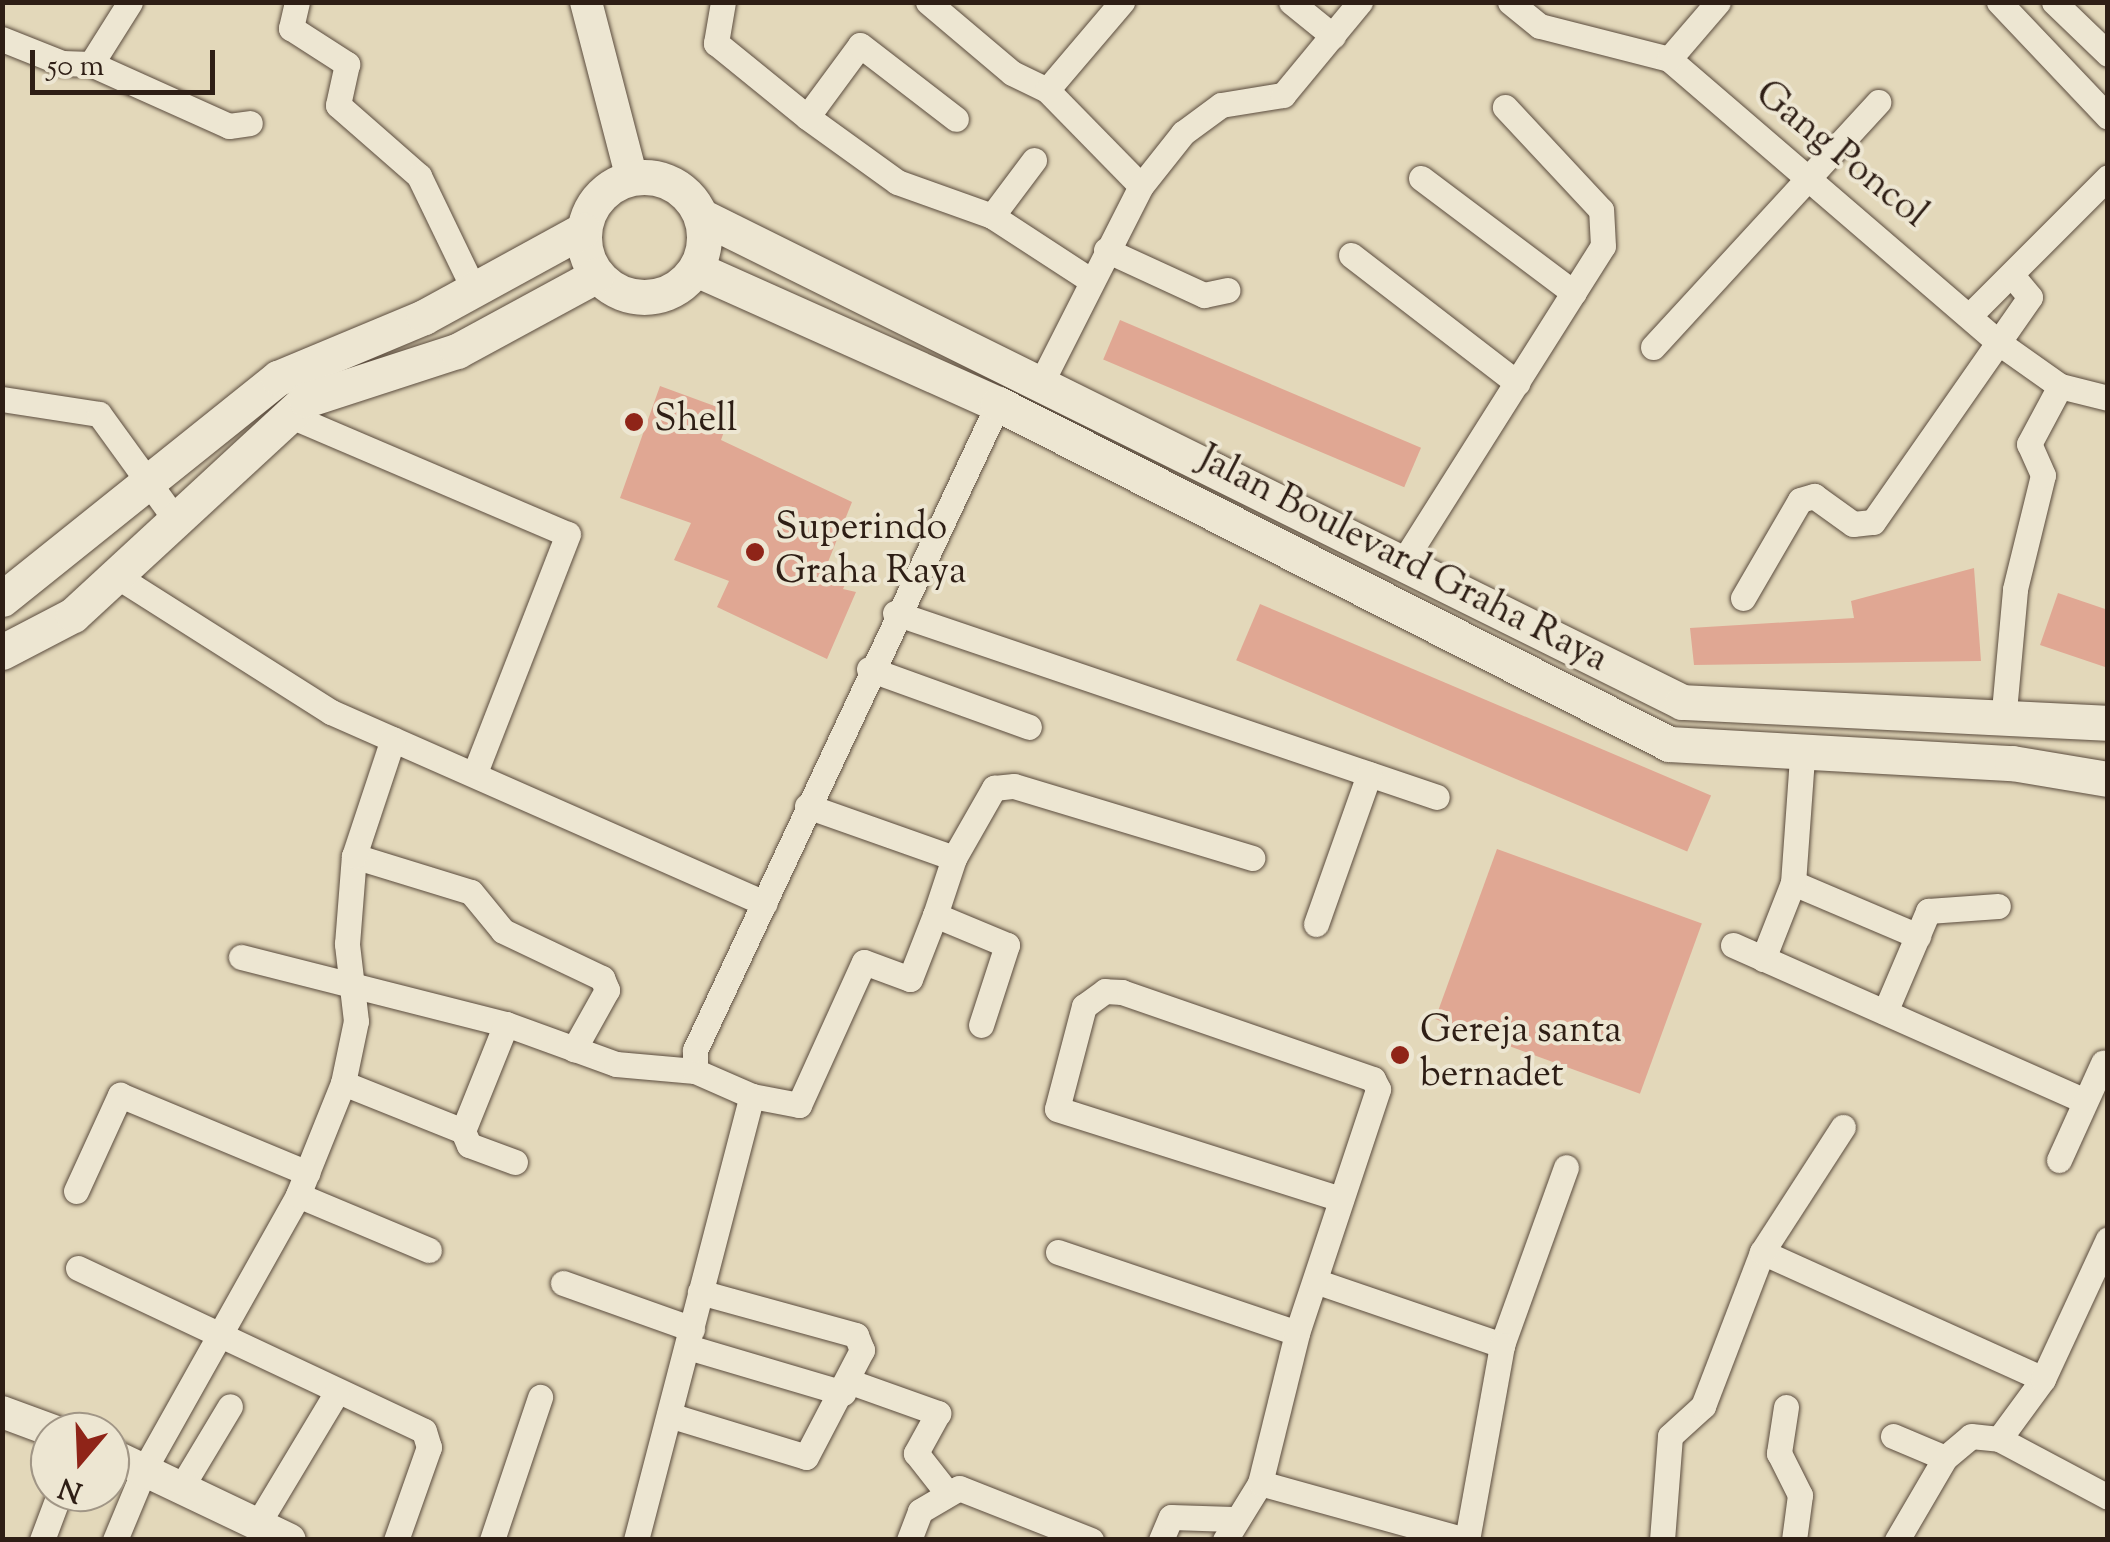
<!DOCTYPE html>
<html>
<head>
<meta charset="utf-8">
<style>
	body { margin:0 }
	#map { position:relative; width:2110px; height:1542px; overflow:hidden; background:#e3d8ba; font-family:"Sorts Mill Goudy",serif }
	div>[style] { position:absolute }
	.building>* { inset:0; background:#e0a793; transform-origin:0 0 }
	.roads { filter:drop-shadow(0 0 2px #5b4c3e) drop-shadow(0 0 2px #5b4c3e) }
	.minor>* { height:25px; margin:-12.5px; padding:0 12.5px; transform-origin:12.5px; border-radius:12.5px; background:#ede6d2 }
	.tertiary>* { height:32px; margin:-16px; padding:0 16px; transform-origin:16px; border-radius:16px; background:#ede6d2 }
	.secondary>* { height:35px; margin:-17.5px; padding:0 17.5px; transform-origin:17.5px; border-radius:17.5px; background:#ede6d2 }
	.secondary>.ring { margin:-17.5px; padding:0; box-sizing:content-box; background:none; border:35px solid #ede6d2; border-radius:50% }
	.dots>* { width:28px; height:28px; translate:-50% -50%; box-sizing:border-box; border:5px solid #ede6d2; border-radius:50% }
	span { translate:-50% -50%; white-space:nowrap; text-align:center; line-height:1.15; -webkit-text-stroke:8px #ede6d2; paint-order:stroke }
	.street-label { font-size:38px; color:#2e1e15 }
	.poi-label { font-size:38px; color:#2e1e15 }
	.left { translate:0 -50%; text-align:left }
	.frame { position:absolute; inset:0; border:5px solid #2e1e15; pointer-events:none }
	.north { position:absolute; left:30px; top:1412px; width:100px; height:100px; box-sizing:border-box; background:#ede6d2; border:2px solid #a19686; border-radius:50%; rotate:199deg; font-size:28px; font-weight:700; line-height:40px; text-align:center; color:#2e1e15 }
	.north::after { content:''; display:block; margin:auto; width:35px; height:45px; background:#8f2418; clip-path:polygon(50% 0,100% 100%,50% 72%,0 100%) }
	.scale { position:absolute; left:30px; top:50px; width:185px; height:45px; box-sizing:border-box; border:5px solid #2e1e15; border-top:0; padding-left:12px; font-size:30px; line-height:35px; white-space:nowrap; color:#2e1e15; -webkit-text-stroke:8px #ede6d2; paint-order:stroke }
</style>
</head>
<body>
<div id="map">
	<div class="building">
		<i style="left:1120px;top:320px;width:327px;height:43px;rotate:23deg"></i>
		<i style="clip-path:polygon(660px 386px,731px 412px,721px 440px,852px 502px,824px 572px,848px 578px,843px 589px,856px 592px,827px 659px,717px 607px,729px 581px,674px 560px,691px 523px,620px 498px)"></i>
		<i style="clip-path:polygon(1974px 568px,1981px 661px,1694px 665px,1690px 628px,1854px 618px,1851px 601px)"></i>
		<i style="clip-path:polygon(2058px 593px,2108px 610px,2108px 668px,2040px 645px)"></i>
		<i style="left:1260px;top:604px;width:490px;height:61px;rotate:23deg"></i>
		<i style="left:1497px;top:849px;width:218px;height:181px;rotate:20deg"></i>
	</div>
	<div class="roads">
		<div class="minor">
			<i style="left:297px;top:2px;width:27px;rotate:103deg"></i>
			<i style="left:291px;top:28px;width:67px;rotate:32.7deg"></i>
			<i style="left:347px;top:64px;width:42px;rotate:102.4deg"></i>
			<i style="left:338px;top:105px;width:108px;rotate:41.2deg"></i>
			<i style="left:419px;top:176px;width:127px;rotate:64.2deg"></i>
			<i style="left:723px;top:2px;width:42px;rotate:99.7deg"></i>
			<i style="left:716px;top:43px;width:117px;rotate:39.1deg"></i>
			<i style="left:807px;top:117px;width:111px;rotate:35.8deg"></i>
			<i style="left:897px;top:182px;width:101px;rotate:19.7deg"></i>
			<i style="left:992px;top:216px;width:117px;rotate:33.1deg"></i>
			<i style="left:928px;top:2px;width:110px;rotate:40.2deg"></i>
			<i style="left:1012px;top:73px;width:39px;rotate:26deg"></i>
			<i style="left:1047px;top:90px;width:134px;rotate:45.6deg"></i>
			<i style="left:1291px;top:2px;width:54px;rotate:39deg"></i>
			<i style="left:1510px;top:2px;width:38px;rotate:39deg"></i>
			<i style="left:1540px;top:26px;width:133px;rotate:14.3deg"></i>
			<i style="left:1669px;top:59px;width:439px;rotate:40.7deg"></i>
			<i style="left:2002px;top:345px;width:71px;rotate:35.3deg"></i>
			<i style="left:2060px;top:386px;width:49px;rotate:14deg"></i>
			<i style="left:1999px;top:2px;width:158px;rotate:46.5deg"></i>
			<i style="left:2054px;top:2px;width:75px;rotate:43.9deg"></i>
			<i style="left:2px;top:39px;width:65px;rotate:21.8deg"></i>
			<i style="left:62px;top:63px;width:29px;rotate:2deg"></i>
			<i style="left:91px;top:64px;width:151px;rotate:24.2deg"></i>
			<i style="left:229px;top:126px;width:21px;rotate:-8deg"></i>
			<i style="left:1669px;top:59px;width:75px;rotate:-49.3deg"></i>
			<i style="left:91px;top:64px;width:73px;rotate:-57.8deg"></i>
			<i style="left:1047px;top:90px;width:116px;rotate:-49.6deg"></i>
			<i style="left:807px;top:117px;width:89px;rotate:-53.6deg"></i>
			<i style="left:860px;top:45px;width:121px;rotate:37.6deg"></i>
			<i style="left:1421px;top:178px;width:191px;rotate:36.9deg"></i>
			<i style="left:992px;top:216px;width:70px;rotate:-53.1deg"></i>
			<i style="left:1106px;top:250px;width:108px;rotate:24.7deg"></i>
			<i style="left:1204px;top:295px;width:24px;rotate:-12deg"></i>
			<i style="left:1351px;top:255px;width:210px;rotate:37.6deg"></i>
			<i style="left:1972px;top:313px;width:192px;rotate:-45deg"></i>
			<i style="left:1653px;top:347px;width:333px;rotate:-47.4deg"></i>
			<i style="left:1041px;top:383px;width:221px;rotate:-63.1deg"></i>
			<i style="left:1141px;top:186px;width:68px;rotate:-51.6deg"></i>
			<i style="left:1183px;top:133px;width:47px;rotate:-36.4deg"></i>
			<i style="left:1221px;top:105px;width:63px;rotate:-9.2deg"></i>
			<i style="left:1283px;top:95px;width:121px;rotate:-50.4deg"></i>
			<i style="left:2px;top:399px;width:98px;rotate:8.8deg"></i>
			<i style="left:99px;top:414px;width:130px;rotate:54.1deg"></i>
			<i style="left:286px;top:414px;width:306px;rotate:23.1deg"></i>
			<i style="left:568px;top:534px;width:256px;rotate:111.3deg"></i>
			<i style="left:1405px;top:559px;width:370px;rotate:-57.7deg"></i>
			<i style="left:1603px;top:246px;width:36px;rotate:-93deg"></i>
			<i style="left:1601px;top:210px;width:141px;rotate:-133deg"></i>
			<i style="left:115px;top:575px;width:256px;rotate:32.4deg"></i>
			<i style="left:331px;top:712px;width:474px;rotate:23.8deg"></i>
			<i style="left:1743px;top:598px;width:113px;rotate:-59.8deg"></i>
			<i style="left:1800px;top:500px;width:15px;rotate:-16deg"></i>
			<i style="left:1814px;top:496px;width:48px;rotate:35.7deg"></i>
			<i style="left:1853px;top:524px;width:20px;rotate:-6deg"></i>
			<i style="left:1873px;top:522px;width:274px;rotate:-55.1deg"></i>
			<i style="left:2030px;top:297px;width:26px;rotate:-130deg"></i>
			<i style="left:895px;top:613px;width:572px;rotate:18.75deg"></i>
			<i style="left:869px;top:669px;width:170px;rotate:19.9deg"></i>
			<i style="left:2004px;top:711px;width:122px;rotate:-84.8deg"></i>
			<i style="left:2015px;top:589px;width:117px;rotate:-76.2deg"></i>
			<i style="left:2043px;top:475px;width:34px;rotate:-114deg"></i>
			<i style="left:2029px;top:444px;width:66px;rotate:-61.9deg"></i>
			<i style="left:807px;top:806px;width:156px;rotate:19.5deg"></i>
			<i style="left:954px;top:858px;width:81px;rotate:-60.3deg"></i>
			<i style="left:994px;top:788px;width:20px;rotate:-6deg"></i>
			<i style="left:1014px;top:786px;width:249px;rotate:16.8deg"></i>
			<i style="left:354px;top:856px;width:122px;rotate:17.1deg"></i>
			<i style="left:471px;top:892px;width:50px;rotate:50.6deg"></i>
			<i style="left:503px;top:931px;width:110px;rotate:25.4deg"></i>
			<i style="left:602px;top:978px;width:13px;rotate:67deg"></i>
			<i style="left:607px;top:990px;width:68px;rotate:119.2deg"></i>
			<i style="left:954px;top:858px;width:60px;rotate:108.4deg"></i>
			<i style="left:935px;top:915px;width:78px;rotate:22.6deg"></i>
			<i style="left:1007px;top:945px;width:84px;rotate:108deg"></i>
			<i style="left:1793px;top:883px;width:136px;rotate:23deg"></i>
			<i style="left:1316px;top:924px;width:159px;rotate:-70.5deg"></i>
			<i style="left:1733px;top:945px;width:385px;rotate:23.9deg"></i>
			<i style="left:241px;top:957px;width:273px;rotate:14.2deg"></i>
			<i style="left:506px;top:1024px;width:117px;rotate:20deg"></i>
			<i style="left:616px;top:1064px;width:79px;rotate:5.1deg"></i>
			<i style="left:1763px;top:959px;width:82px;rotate:-68.5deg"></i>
			<i style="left:1793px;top:883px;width:126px;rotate:-85.9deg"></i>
			<i style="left:1885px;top:1012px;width:110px;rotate:-66.9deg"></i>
			<i style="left:1928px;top:911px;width:70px;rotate:-4.1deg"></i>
			<i style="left:506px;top:1024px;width:115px;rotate:111.9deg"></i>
			<i style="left:463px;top:1131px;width:15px;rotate:67deg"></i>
			<i style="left:469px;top:1145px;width:49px;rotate:20.3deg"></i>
			<i style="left:343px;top:1083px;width:129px;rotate:21.8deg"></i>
			<i style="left:752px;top:1096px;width:48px;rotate:10.8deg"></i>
			<i style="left:799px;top:1105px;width:157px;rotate:-65.6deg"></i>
			<i style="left:864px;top:962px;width:49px;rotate:20.3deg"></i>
			<i style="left:910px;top:979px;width:69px;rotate:-68.7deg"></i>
			<i style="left:2059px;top:1160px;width:107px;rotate:-65.6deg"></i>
			<i style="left:76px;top:1191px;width:106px;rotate:-65.4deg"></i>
			<i style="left:120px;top:1095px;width:203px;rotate:22.6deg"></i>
			<i style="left:298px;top:1195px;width:142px;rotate:22.8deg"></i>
			<i style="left:1058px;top:1252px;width:252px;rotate:18.7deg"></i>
			<i style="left:1762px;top:1252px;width:308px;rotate:24.3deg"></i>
			<i style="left:78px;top:1268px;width:382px;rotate:25.2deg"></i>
			<i style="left:424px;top:1431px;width:17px;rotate:73deg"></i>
			<i style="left:429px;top:1447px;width:99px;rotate:109.5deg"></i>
			<i style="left:1315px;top:1281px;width:198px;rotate:18.9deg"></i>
			<i style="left:1502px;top:1345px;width:189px;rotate:-70.2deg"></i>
			<i style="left:563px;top:1283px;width:137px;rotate:19.6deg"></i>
			<i style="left:688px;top:1347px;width:162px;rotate:16.5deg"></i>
			<i style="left:848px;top:1381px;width:96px;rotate:19.6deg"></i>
			<i style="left:938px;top:1413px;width:46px;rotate:118.8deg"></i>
			<i style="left:916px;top:1453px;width:47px;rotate:51.9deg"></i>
			<i style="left:1786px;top:1407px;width:47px;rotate:98.7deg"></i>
			<i style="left:1779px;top:1453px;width:47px;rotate:63.4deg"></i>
			<i style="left:1800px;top:1495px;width:45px;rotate:97.6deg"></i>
			<i style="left:669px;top:1415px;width:143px;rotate:17deg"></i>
			<i style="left:806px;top:1457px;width:121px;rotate:-62.4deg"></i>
			<i style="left:862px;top:1350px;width:16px;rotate:-112deg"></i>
			<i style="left:856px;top:1335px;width:162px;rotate:-164.6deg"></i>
			<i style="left:1893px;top:1436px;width:56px;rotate:22.9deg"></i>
			<i style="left:1999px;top:1439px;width:74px;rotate:-53.7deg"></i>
			<i style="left:2043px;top:1379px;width:154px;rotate:-65.1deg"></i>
			<i style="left:1260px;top:1483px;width:213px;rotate:15.5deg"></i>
			<i style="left:182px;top:1486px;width:93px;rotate:-59deg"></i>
			<i style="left:257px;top:1525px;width:155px;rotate:-59deg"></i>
			<i style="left:42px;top:1540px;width:51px;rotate:-69.4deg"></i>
			<i style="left:115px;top:1540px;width:78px;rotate:-67.4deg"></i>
			<i style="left:145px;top:1468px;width:313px;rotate:-60.7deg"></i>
			<i style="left:298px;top:1195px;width:121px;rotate:-68.1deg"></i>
			<i style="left:343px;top:1083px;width:63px;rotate:-78.2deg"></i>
			<i style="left:356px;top:1021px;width:78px;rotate:-96.7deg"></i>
			<i style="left:347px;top:944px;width:88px;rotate:-85.5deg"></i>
			<i style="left:354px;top:856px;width:123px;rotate:-71.6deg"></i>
			<i style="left:492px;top:1540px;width:151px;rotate:-71.4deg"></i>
			<i style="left:636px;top:1540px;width:459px;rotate:-75.4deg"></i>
			<i style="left:752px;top:1096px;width:62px;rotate:-156.3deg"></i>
			<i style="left:695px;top:1071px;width:21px;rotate:-90deg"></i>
			<i style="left:695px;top:1050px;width:714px;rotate:-64.87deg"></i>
			<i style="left:909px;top:1540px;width:31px;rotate:-69deg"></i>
			<i style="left:920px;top:1511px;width:45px;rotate:-30.5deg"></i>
			<i style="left:959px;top:1488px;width:142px;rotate:21.5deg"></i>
			<i style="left:1161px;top:1540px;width:25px;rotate:-67deg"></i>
			<i style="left:1171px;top:1517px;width:62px;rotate:1.8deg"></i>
			<i style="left:1225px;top:1540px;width:67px;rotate:-58.4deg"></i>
			<i style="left:1260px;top:1483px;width:154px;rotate:-76.1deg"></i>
			<i style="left:1297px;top:1333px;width:257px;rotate:-71.6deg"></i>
			<i style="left:1378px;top:1089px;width:11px;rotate:-117deg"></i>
			<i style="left:1373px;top:1079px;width:266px;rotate:-160.9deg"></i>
			<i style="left:1122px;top:992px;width:17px;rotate:-177deg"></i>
			<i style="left:1105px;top:991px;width:26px;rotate:144deg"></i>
			<i style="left:1084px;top:1006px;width:106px;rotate:104.7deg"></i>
			<i style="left:1057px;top:1109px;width:298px;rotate:17.6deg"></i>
			<i style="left:1467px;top:1540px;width:198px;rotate:-79.8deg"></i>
			<i style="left:1662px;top:1540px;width:104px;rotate:-85.6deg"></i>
			<i style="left:1670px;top:1436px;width:45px;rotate:-42.3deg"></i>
			<i style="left:1703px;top:1406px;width:165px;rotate:-69deg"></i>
			<i style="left:1762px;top:1252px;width:149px;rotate:-57.1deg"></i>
			<i style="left:1897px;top:1540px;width:95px;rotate:-59.7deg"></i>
			<i style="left:1945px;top:1458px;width:34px;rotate:-40deg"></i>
			<i style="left:1971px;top:1436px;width:28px;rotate:6deg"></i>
			<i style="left:1999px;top:1439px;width:123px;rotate:28deg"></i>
		</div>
		<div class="tertiary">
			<i style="left:586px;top:2px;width:182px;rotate:75.4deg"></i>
			<i style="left:2px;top:1412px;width:58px;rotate:20.3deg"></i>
			<i style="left:110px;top:1454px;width:199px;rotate:25.5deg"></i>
		</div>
		<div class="secondary">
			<i class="ring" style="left:584px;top:177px;width:85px;height:85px"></i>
			<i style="left:701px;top:216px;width:1095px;rotate:26.35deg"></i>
			<i style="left:1682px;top:702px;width:427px;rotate:2.8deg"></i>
			<i style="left:696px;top:269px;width:331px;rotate:24.1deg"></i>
			<i style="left:998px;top:404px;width:752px;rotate:26.87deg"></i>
			<i style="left:1669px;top:744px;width:344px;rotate:3.2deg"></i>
			<i style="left:2012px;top:763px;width:97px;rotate:9.5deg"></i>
			<i style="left:2px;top:599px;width:354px;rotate:-38.7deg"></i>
			<i style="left:278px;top:378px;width:158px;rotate:-22.7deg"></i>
			<i style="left:424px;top:317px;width:181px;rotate:-28.7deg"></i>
			<i style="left:2px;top:652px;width:80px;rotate:-27.5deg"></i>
			<i style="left:73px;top:615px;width:317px;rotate:-42.7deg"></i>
			<i style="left:306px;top:400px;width:159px;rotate:-18deg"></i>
			<i style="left:457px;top:351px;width:159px;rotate:-28.5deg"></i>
		</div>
	</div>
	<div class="dots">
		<i style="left:634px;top:422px;background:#8f2418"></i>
		<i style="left:755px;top:552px;background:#8f2418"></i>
		<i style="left:1400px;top:1055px;background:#8f2418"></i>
	</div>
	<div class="street-label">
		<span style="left:1840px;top:156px;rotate:39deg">Gang Poncol</span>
		<span style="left:1402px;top:561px;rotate:27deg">Jalan Boulevard Graha Raya</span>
	</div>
	<div class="poi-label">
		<span class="left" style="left:654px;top:422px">Shell</span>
		<span class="left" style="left:775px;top:552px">Superindo<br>Graha Raya</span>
		<span class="left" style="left:1420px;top:1055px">Gereja santa<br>bernadet</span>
	</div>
	<div class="frame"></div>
	<div class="north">N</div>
	<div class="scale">50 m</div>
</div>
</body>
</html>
